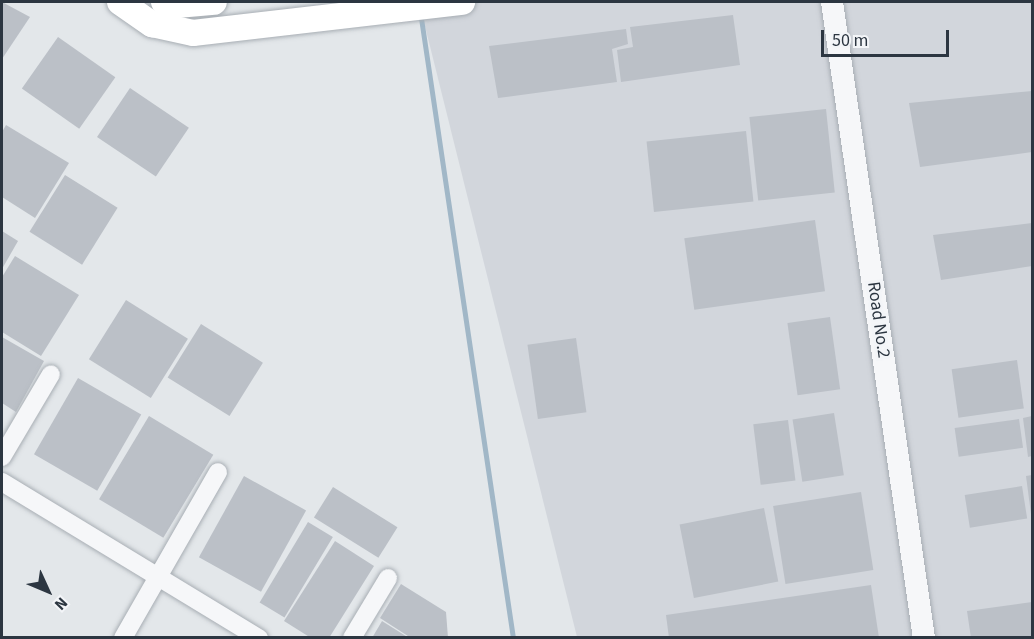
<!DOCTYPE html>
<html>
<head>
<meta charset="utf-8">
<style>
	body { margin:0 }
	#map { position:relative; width:1034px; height:639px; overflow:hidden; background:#e3e7ea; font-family:"Source Sans 3",sans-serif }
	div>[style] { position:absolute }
	.built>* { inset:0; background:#d2d6dc }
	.stream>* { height:5px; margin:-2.5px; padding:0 2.5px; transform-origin:2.5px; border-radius:2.5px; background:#a1b7c7 }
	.building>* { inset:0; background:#bbc0c7; transform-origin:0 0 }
	.roads { filter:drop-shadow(0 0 2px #a8aeb4) drop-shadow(0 0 2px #a8aeb4) }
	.minor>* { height:18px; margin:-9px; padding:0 9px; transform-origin:9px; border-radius:9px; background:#f6f7f9 }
	.tertiary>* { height:22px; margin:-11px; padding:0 11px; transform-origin:11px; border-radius:11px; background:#f6f7f9 }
	.secondary>* { height:26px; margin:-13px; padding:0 13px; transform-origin:13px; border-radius:13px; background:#fff }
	span { translate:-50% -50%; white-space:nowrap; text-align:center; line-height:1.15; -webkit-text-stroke:6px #f3f5f8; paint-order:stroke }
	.street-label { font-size:18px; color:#2c3641 }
	.frame { position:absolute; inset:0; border:3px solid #2c3641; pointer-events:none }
	.north { position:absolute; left:18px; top:561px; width:60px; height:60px; -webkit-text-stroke:4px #f3f5f8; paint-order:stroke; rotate:134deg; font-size:16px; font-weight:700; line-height:24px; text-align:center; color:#2c3641 }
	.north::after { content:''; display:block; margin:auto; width:21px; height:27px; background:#2c3641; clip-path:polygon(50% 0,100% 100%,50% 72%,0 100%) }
	.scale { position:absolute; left:821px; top:30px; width:128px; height:27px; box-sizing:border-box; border:3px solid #2c3641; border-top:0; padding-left:8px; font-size:18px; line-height:21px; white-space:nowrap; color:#2c3641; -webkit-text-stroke:4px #f3f5f8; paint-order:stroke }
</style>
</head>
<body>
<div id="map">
	<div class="built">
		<i style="clip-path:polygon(419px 2px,1032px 2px,1032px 637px,577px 637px)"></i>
	</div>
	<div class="stream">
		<i style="left:421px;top:18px;width:627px;rotate:81.56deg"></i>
	</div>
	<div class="building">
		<i style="clip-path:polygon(2px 2px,30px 17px,2px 59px)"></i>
		<i style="clip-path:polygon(733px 15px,740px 65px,621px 82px,617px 50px,633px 47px,630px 27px)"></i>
		<i style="clip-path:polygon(626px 29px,628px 44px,612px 49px,617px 82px,498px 98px,489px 46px)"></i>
		<i style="left:58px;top:37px;width:70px;height:63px;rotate:35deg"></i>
		<i style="left:130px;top:88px;width:71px;height:59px;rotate:34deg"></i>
		<i style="clip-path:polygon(1032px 91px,1032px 152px,920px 167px,909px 103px)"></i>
		<i style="left:826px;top:109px;width:84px;height:77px;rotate:84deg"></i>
		<i style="clip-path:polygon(6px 125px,69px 163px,35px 218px,2px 197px,2px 132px)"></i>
		<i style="left:746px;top:131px;width:71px;height:100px;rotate:84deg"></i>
		<i style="left:65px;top:175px;width:62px;height:67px;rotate:32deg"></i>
		<i style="left:815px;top:220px;width:72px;height:132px;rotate:82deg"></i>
		<i style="clip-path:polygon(1032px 223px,1032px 266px,941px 280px,933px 235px)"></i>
		<i style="clip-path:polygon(2px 231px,18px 241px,2px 269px)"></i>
		<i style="clip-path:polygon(15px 256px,79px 295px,41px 356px,2px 332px,2px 277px)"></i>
		<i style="left:126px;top:300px;width:73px;height:70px;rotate:32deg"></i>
		<i style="left:830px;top:317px;width:73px;height:43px;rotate:82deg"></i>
		<i style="left:201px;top:324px;width:73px;height:63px;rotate:32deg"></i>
		<i style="clip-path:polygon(2px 337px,44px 361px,16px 412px,2px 403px)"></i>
		<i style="left:576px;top:338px;width:75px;height:49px;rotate:82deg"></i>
		<i style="left:1017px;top:360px;width:49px;height:66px;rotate:82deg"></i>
		<i style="left:78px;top:378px;width:73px;height:88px;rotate:30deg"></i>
		<i style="left:834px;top:413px;width:63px;height:42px;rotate:81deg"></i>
		<i style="left:149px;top:416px;width:75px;height:97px;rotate:31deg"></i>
		<i style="clip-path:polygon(1032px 416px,1032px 456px,1028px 457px,1023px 418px)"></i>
		<i style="left:1019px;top:419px;width:29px;height:65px;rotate:82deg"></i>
		<i style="left:788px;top:420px;width:61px;height:35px;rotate:83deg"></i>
		<i style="clip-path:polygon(1032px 475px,1032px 513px,1031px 514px,1026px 476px)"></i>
		<i style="left:244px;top:476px;width:71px;height:93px;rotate:29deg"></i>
		<i style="left:1022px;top:486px;width:33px;height:58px;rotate:81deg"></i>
		<i style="left:333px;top:487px;width:76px;height:36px;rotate:32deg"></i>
		<i style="left:861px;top:492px;width:79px;height:89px;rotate:81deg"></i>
		<i style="left:764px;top:508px;width:75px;height:86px;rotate:79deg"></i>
		<i style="left:308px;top:522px;width:29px;height:94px;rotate:31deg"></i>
		<i style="clip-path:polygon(335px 541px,374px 566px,329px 638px,311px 638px,284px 621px)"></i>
		<i style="clip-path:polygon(401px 584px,446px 612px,448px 638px,411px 638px,380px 618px)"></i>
		<i style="clip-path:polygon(871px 585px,879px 638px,669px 638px,666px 615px)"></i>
		<i style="clip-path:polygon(1032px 602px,1032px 638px,971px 638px,967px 611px)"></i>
		<i style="clip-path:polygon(382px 621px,409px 638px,372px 638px)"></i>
	</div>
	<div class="roads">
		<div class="minor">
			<i style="left:2px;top:457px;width:96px;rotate:-59.4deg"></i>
			<i style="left:2px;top:482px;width:301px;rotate:31.3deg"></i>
			<i style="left:123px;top:638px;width:191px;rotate:-60.2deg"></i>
			<i style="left:352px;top:638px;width:70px;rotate:-59deg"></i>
		</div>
		<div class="tertiary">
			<i style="left:832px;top:2px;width:643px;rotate:81.77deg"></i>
		</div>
		<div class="secondary">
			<i style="left:120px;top:2px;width:39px;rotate:35deg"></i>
			<i style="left:152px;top:24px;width:42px;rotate:12.4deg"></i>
			<i style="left:193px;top:33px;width:271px;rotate:-6.6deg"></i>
			<i style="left:164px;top:2px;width:13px;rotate:13deg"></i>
			<i style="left:177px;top:5px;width:37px;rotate:-5deg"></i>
		</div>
	</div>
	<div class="street-label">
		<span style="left:878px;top:320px;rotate:82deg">Road No.2</span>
	</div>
	<div class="frame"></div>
	<div class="north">N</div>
	<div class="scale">50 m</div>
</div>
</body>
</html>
